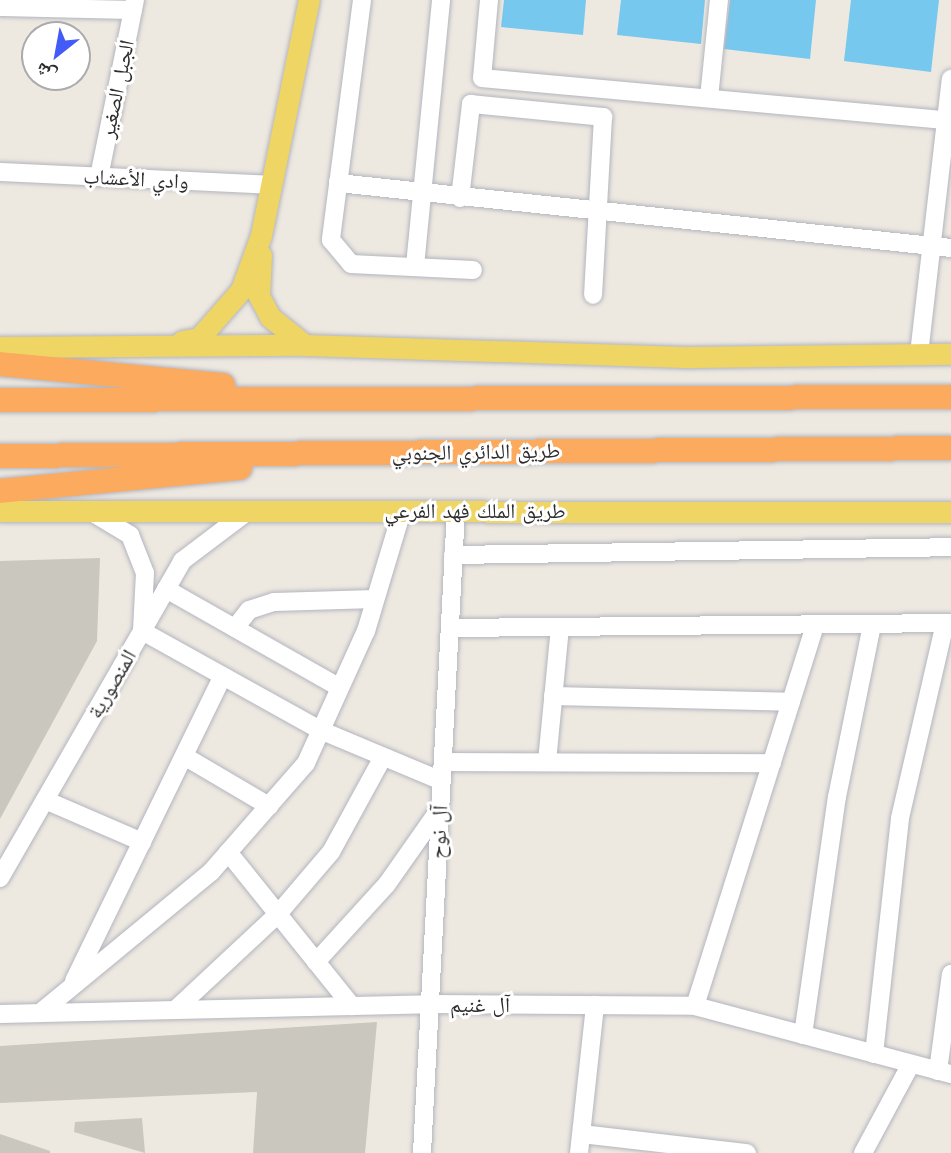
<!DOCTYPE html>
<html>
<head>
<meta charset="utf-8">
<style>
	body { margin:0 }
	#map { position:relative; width:951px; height:1153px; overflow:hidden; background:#eee9e0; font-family:"Work Sans","Noto Naskh Arabic",sans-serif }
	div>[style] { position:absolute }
	.water>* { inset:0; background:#76c8ee }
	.building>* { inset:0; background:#cac7be }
	.roads { filter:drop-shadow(0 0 2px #b3b5c0) drop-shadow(0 0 2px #b3b5c0) }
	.minor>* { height:18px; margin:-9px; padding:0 9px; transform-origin:9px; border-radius:9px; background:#fff }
	.major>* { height:21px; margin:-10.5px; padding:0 10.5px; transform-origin:10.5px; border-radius:10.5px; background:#efd664 }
	.highway>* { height:24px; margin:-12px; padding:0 12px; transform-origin:12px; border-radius:12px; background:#fcaa5d }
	span { translate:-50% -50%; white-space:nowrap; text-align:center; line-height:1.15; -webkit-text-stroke:6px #fff; paint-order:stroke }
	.street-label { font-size:21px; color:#2d2d2d }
	.north { position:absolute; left:21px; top:21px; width:70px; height:70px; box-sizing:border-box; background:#fff; border:2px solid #ababab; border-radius:50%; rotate:211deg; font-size:19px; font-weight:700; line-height:28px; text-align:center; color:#2d2d2d }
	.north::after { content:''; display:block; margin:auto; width:24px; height:32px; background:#435cf8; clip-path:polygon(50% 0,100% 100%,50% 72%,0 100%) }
</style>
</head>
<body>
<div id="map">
	<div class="water">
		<i style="clip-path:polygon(504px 0,586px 0,583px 35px,501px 27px)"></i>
		<i style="clip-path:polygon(621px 0,705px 0,701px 44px,617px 35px)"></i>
		<i style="clip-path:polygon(730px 0,816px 0,810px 59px,724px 49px)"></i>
		<i style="clip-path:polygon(851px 0,939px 0,931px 72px,844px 61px)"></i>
	</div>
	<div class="building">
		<i style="clip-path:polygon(100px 558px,97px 641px,0 819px,0 561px)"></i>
		<i style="clip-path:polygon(377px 1022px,365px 1153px,253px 1153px,257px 1092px,0 1103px,0 1046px)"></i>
		<i style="clip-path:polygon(142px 1118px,145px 1153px,74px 1132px,75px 1122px)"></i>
		<i style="clip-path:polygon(0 1134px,50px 1151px,50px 1153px,0 1153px)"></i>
	</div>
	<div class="roads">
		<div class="minor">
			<i style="left:362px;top:0;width:242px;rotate:97.4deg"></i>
			<i style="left:331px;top:240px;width:31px;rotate:50deg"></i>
			<i style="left:351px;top:264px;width:122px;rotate:2.8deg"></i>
			<i style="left:489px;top:0;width:78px;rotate:95.1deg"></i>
			<i style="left:482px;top:78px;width:467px;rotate:5.2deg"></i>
			<i style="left:0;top:7px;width:133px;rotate:1.3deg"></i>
			<i style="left:709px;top:98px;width:99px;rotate:-84.2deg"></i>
			<i style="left:0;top:172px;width:271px;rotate:2.7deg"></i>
			<i style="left:99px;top:177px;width:181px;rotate:-78.5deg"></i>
			<i style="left:338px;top:183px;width:616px;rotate:6.05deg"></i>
			<i style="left:460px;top:198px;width:95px;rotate:-83.3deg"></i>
			<i style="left:471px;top:104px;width:133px;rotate:5.6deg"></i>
			<i style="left:603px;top:117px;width:178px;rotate:93.2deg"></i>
			<i style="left:415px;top:266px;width:267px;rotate:-84.4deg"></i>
			<i style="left:919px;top:354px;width:277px;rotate:-83.4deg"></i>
			<i style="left:90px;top:511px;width:47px;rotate:31deg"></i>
			<i style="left:130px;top:535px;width:41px;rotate:68.5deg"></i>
			<i style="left:145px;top:573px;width:58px;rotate:93deg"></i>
			<i style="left:142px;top:631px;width:204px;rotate:29.1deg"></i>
			<i style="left:320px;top:730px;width:132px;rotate:22.7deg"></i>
			<i style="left:453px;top:555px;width:498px;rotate:-0.9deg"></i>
			<i style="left:166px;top:589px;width:200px;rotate:29.6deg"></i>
			<i style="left:235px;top:628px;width:23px;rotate:-52deg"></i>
			<i style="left:249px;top:610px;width:26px;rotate:-18deg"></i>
			<i style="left:274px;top:602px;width:101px;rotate:-1.7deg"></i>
			<i style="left:450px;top:628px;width:501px;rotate:-0.57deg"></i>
			<i style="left:553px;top:696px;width:238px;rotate:1.4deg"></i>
			<i style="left:184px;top:756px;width:99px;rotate:30.5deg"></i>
			<i style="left:443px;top:762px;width:329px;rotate:0.2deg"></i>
			<i style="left:547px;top:762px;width:135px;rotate:-84.5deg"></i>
			<i style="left:45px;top:800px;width:106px;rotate:23.4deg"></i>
			<i style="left:228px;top:852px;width:198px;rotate:51.2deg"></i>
			<i style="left:0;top:878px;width:366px;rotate:-60.1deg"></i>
			<i style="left:182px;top:561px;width:83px;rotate:-37.1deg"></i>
			<i style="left:316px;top:962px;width:105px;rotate:-47.7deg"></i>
			<i style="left:387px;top:884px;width:90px;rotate:-54.9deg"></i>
			<i style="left:74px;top:981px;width:339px;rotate:-64deg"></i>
			<i style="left:695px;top:1006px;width:398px;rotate:-72.5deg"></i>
			<i style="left:175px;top:1010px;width:141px;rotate:-43deg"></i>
			<i style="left:278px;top:914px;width:82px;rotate:-49.5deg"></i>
			<i style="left:331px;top:852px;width:108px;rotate:-61.3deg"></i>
			<i style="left:40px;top:1013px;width:222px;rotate:-39.5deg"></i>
			<i style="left:211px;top:872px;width:145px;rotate:-48.9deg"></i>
			<i style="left:306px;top:763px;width:145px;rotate:-65.6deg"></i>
			<i style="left:366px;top:631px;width:125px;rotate:-73.3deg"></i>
			<i style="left:0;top:1014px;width:430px;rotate:-1.3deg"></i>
			<i style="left:430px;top:1004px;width:265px;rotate:0.4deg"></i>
			<i style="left:695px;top:1006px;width:265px;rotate:14.9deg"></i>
			<i style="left:803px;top:1035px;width:240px;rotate:-81.9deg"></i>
			<i style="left:837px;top:797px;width:176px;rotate:-78.5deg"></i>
			<i style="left:874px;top:1054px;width:237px;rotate:-83.7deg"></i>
			<i style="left:900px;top:818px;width:200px;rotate:-77deg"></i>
			<i style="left:938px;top:1071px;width:98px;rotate:-82.4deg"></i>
			<i style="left:582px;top:1134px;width:166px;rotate:6.6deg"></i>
			<i style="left:422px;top:1153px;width:643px;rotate:-86.97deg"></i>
			<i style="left:579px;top:1153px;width:149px;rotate:-83.8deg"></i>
			<i style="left:863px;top:1153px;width:101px;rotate:-61.7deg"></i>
		</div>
		<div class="major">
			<i style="left:261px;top:255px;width:41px;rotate:92.8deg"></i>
			<i style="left:259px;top:296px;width:24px;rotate:62deg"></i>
			<i style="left:270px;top:317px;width:45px;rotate:38.7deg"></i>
			<i style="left:182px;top:341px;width:17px;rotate:-10deg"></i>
			<i style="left:199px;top:338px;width:64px;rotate:-48.8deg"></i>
			<i style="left:241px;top:290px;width:59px;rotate:-70deg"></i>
			<i style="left:261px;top:235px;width:240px;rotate:-78.5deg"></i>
			<i style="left:0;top:347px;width:305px;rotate:-0.4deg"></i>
			<i style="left:305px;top:345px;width:387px;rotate:1.8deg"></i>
			<i style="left:692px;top:357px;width:259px;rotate:-0.7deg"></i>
			<i style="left:0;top:511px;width:951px;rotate:0.06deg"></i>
		</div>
		<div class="highway">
			<i style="left:0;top:364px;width:224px;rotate:5.4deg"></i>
			<i style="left:0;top:400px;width:951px;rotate:-0.18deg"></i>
			<i style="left:0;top:456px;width:951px;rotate:-0.48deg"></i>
			<i style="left:0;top:491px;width:241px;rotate:-5.5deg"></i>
		</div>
	</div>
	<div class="street-label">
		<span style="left:117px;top:89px;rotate:-78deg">الجبل الصغير</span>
		<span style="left:136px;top:179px;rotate:3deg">وادي الأعشاب</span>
		<span style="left:476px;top:452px;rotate:-1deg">طريق الدائري الجنوبي</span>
		<span style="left:475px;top:511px">طريق الملك فهد الفرعي</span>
		<span style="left:112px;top:684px;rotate:-60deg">المنصورية</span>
		<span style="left:439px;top:832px;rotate:-87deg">آل نوح</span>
		<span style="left:480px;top:1005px">آل غنيم</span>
	</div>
	<div class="north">ش</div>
</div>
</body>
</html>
